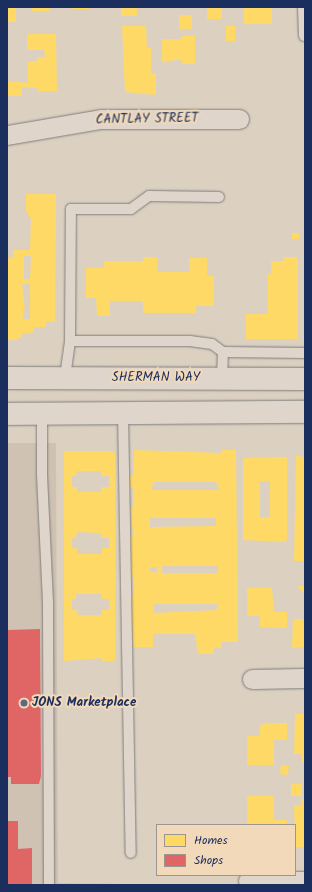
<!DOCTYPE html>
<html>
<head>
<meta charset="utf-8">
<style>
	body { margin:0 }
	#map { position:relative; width:312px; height:892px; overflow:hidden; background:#dcd1c1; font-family:Kalam,sans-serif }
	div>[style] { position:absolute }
	.built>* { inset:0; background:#cfc2b2 }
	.homes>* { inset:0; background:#ffd966; transform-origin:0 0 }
	.shops>* { inset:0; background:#e06666 }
	.roads { filter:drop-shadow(0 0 1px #7e7d7e) drop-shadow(0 0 1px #7e7d7e) }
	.service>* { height:10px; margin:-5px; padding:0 5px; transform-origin:5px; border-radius:5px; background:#dfd5ca }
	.minor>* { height:19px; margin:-9.5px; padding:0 9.5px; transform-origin:9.5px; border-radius:9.5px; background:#dfd5ca }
	.primary>* { height:22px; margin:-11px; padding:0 11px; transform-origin:11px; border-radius:11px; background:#dfd5ca }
	.dots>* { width:11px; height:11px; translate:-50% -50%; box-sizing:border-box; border:2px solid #f1d9b9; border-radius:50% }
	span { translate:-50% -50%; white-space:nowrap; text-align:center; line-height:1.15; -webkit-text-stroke:4px #f1d9b9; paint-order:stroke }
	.street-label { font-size:13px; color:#1b2f5e }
	.poi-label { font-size:13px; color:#1b2f5e; font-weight:700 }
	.left { translate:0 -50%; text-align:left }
	.frame { position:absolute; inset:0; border:8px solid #1b2f5e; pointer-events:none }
	.legend { position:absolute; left:156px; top:824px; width:140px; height:52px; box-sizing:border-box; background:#f1d9b9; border:1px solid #9b9595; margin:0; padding:5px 7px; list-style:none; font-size:12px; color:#1b2f5e }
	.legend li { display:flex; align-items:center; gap:8px; height:20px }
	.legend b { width:20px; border:1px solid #9b9595 }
</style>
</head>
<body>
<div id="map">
	<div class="built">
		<i style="clip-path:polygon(7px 443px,56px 443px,58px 883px,192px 885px,7px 885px)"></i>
	</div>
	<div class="homes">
		<i style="left:7px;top:7px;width:9px;height:15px"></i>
		<i style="left:32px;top:7px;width:17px;height:4px"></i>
		<i style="left:71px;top:7px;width:18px;height:2px"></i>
		<i style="left:121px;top:7px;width:16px;height:9px"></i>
		<i style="left:207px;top:7px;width:15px;height:12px"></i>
		<i style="left:244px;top:7px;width:28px;height:17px"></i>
		<i style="left:179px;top:15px;width:13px;height:14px"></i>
		<i style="clip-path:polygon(122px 26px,146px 26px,147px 48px,151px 48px,151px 73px,156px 73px,156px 95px,125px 92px)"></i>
		<i style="left:226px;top:26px;width:9px;height:15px"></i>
		<i style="clip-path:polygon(27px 34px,56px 34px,57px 91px,37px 91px,37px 88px,22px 87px,22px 96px,7px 96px,7px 81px,28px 83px,28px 62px,37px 61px,37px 57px,45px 57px,44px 50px,27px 50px)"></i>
		<i style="clip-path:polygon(182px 36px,195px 36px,195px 64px,182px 64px,182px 59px,162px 62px,162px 39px,182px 39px)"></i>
		<i style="clip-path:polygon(evenodd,26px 194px,56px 194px,55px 322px,47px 321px,45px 327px,34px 327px,34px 332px,22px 334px,22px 338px,17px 338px,17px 340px,7px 340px,7px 258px,13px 258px,13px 250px,30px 250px,31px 217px,28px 217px,28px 211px,26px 211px,26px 194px,24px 256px,31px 256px,30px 279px,24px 279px,24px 256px,26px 194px,30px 283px,30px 319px,23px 319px,23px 309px,25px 309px,22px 284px,30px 283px)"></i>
		<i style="left:292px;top:233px;width:7px;height:6px"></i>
		<i style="clip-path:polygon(143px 257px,157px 257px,157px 272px,189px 272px,189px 258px,207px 258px,207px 276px,214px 276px,214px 306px,196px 306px,196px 313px,143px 313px,143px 301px,110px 301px,110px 316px,97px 316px,96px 298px,86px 298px,86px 268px,104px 268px,104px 261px,143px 261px)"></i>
		<i style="clip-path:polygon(283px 257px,297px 257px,298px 260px,298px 339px,246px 339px,246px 314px,268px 314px,268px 274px,271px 274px,271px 261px,283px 261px)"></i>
		<i style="clip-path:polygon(evenodd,134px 450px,221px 453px,221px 450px,236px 450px,238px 642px,222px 642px,222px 648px,214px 648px,214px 654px,198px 654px,195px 634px,153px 634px,153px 647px,133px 647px,131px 595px,133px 595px,133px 577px,130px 577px,130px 535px,133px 535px,130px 508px,133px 508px,133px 488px,130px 488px,130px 476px,133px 476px,134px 450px,154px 482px,216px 482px,220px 490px,151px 490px,154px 482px,134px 450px,150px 518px,216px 518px,216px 526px,150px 527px,150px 518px,134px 450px,162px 566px,218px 566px,218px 573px,162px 573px,162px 566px,134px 450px,150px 567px,157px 567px,157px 573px,150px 571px,150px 567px,134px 450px,154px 604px,217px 604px,217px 610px,154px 613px,154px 604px)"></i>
		<i style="clip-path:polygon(evenodd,64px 451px,114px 451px,115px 455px,115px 661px,102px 661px,102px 658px,64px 661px,64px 451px,77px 471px,101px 471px,101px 476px,109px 476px,109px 487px,101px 487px,101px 492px,77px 492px,77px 487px,72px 487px,72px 476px,76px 476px,77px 471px,64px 451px,77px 532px,101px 533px,101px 538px,109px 538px,109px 548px,102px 548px,102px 554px,77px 554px,77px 548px,72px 548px,72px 538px,76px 538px,77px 532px,64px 451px,76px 594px,102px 594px,102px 599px,109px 599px,109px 610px,102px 610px,102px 615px,77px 615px,77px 610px,72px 610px,72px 599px,76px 599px,76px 594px)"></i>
		<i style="clip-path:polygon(296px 455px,305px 458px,305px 561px,294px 561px)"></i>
		<i style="clip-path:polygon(evenodd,287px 457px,287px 539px,285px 542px,243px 540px,243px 458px,287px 457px,260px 481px,270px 481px,270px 517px,260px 517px,260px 481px)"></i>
		<i style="clip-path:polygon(297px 586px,305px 586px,305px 595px)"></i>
		<i style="clip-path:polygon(247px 588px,272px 588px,274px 612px,287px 612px,287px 628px,260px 627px,260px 616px,247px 616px)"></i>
		<i style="clip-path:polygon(293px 619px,303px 619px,305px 647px,292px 648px)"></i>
		<i style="clip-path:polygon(295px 714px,305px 714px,305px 762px,302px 762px,302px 754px,294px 754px)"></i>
		<i style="clip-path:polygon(270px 723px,287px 723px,287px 740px,274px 740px,274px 765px,247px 765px,247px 736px,260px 736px,260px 725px)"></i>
		<i style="left:281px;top:765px;width:8px;height:9px;rotate:7deg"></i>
		<i style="left:291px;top:784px;width:11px;height:12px"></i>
		<i style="clip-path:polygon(247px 796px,274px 796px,274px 820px,287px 820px,287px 825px,247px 825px)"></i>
		<i style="clip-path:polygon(301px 799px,305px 799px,305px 847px,295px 847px,294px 805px,301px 805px)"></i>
	</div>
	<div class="shops">
		<i style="clip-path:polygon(40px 629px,41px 776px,39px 784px,11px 784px,11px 777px,7px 777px,7px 630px)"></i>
		<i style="clip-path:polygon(7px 821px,18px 821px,18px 849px,32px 848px,32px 885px,7px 885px)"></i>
	</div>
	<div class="roads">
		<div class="service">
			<i style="left:303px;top:7px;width:29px;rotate:88deg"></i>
			<i style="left:70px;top:341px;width:132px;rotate:-89.6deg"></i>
			<i style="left:71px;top:209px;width:60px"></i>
			<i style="left:131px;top:209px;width:22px;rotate:-36deg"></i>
			<i style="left:149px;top:196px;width:70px;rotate:0.8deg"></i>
			<i style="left:65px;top:377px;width:36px;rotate:-82deg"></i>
			<i style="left:70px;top:341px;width:120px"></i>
			<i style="left:190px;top:341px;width:22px;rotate:8deg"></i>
			<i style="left:212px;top:344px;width:14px;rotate:36deg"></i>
			<i style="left:223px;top:352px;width:82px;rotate:0.7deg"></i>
			<i style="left:222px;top:379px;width:27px;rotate:-88deg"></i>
			<i style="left:42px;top:413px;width:62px;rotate:90deg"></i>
			<i style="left:42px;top:475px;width:127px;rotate:87.3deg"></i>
			<i style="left:48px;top:602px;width:283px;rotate:89.8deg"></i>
			<i style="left:123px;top:413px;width:440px;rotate:89deg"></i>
		</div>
		<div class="minor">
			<i style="left:7px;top:135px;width:95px;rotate:-9.7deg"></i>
			<i style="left:101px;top:119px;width:138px"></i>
			<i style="left:252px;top:679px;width:53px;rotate:-1.1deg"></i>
			<i style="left:248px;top:881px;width:57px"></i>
		</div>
		<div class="primary">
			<i style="left:7px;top:378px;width:298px;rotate:0.2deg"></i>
			<i style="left:7px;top:414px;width:298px;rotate:-0.4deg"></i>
		</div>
	</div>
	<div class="dots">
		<i style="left:24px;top:703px;background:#5f6881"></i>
	</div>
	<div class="street-label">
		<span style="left:147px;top:120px;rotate:-1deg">CANTLAY STREET</span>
		<span style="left:156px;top:378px">SHERMAN WAY</span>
	</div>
	<div class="poi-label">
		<span class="left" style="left:32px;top:703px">JONS Marketplace</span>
	</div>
	<div class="frame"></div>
	<ul class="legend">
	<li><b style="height:11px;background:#ffd966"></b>Homes</li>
	<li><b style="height:11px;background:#e06666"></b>Shops</li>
	</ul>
</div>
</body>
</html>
